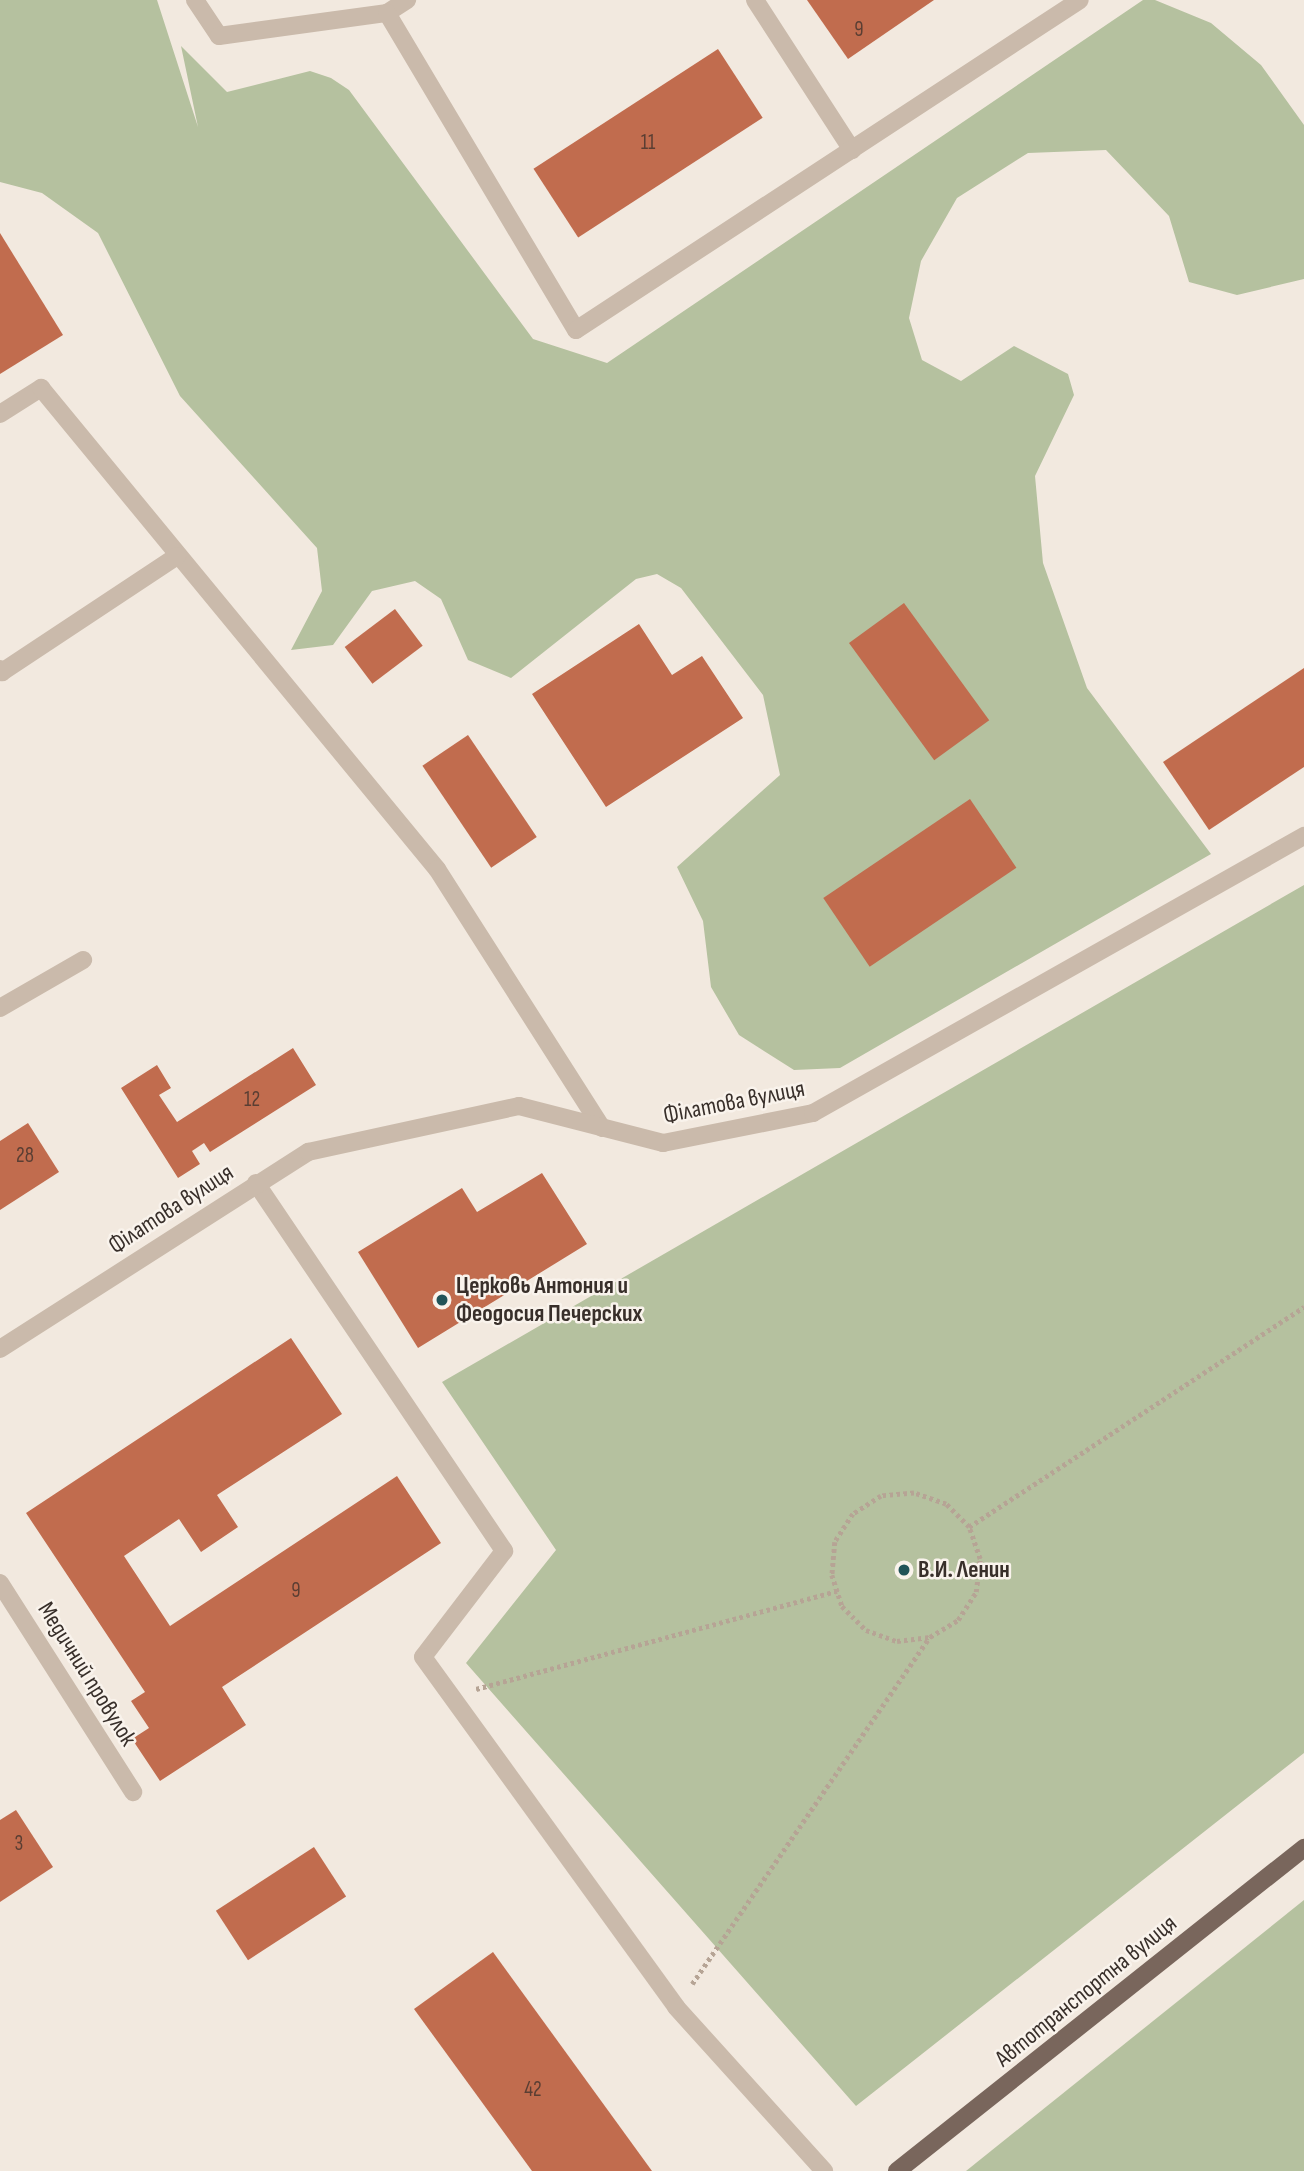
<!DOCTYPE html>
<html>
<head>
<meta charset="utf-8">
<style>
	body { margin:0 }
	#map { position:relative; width:1304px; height:2171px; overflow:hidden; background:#f2e9df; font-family:"Sofia Sans Condensed",sans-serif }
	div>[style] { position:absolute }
	.green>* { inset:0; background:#b5c19f }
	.building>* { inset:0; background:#c16c4e; transform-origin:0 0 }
	.path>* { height:4.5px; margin-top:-2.25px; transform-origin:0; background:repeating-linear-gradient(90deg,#b6a495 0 3.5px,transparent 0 7px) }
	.minor>* { height:18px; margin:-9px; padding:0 9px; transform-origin:9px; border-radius:9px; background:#cabaab }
	.major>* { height:18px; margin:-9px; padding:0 9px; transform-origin:9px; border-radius:9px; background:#79665c }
	.dots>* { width:19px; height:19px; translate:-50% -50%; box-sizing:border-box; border:4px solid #f9f3ec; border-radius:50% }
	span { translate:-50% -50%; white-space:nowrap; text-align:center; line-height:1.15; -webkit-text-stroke:5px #f9f3ec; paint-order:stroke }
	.number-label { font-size:21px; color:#5a3e33 }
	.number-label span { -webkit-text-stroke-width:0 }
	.street-label { font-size:24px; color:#382f2a }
	.poi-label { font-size:24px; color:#382f2a; font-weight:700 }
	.left { translate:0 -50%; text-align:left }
</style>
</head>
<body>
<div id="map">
	<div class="green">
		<i style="clip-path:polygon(0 0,157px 0,198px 127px,181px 46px,227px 92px,310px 71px,331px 78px,349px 90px,533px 339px,607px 363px,1143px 0,1155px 0,1211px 23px,1261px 65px,1304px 125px,1304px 279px,1237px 295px,1189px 282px,1169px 216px,1106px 150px,1028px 153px,957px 198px,921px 261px,909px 318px,922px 360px,961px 381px,1014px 346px,1068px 374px,1074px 395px,1035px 476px,1043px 563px,1087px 688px,1211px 854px,840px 1068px,794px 1070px,739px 1035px,711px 987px,703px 921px,677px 867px,780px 775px,763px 695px,681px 588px,657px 574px,636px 579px,511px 678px,468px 660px,441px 599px,415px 581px,372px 591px,333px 645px,291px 650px,322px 591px,317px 548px,180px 396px,98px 233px,42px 193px,0 182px)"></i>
		<i style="clip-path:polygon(1304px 885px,1304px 1753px,856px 2106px,466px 1663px,556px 1550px,442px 1382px)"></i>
		<i style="clip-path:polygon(1304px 1900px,1304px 2171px,966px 2171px)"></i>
	</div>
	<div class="building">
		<i style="clip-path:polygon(807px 0,934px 0,848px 59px)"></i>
		<i style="left:718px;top:49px;width:82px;height:220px;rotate:57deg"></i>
		<i style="clip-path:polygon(0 233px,63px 335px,0 374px)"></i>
		<i style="left:904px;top:603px;width:145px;height:68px;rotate:54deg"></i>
		<i style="left:395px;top:609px;width:46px;height:63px;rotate:53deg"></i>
		<i style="clip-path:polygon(639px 624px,672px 675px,702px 656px,743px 718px,606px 807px,532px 694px)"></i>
		<i style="clip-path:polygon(1304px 668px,1304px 767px,1209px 830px,1163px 762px)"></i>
		<i style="left:468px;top:735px;width:123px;height:55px;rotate:56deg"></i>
		<i style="left:970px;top:799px;width:83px;height:177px;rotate:56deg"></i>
		<i style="clip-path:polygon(293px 1048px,316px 1085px,210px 1152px,204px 1143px,192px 1151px,200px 1164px,178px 1178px,121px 1088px,157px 1065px,171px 1088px,159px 1095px,177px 1122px)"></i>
		<i style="clip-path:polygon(28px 1123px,59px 1172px,0 1210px,0 1141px)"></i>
		<i style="clip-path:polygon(542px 1173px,587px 1244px,418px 1348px,358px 1252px,462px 1188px,477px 1212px)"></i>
		<i style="clip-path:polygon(291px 1338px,342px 1414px,217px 1495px,238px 1527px,201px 1552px,179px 1519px,124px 1556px,170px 1626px,397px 1476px,441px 1543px,222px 1687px,246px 1725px,160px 1781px,132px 1739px,149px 1728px,131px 1701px,145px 1692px,26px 1513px)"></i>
		<i style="clip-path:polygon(16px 1810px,53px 1867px,0 1902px,0 1820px)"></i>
		<i style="left:314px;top:1847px;width:59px;height:117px;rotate:57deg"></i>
		<i style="clip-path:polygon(493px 1952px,652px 2171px,532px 2171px,414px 2009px)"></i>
	</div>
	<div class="path">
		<i style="left:969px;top:1527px;width:401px;rotate:-33.3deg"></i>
		<i style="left:476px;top:1689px;width:374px;rotate:-15.2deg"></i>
		<i style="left:692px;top:1984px;width:421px;rotate:-55.6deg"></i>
		<i style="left:930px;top:1637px;width:33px;rotate:-31deg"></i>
		<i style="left:958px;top:1620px;width:33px;rotate:-57deg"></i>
		<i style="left:976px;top:1592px;width:33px;rotate:-83deg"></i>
		<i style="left:980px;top:1559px;width:34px;rotate:-109deg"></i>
		<i style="left:969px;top:1527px;width:33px;rotate:-135deg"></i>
		<i style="left:946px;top:1504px;width:34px;rotate:-161deg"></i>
		<i style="left:914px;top:1493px;width:33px;rotate:175deg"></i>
		<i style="left:881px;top:1496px;width:33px;rotate:147deg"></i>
		<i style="left:853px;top:1514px;width:33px;rotate:123deg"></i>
		<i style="left:835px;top:1542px;width:33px;rotate:95deg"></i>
		<i style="left:832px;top:1575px;width:33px;rotate:72deg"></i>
		<i style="left:842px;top:1606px;width:34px;rotate:45deg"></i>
		<i style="left:866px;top:1630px;width:33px;rotate:20deg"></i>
		<i style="left:897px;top:1641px;width:33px;rotate:-7deg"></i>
	</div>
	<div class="minor">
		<i style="left:195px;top:0;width:43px;rotate:56.3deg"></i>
		<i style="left:219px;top:36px;width:170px;rotate:-7.8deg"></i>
		<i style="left:387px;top:13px;width:24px;rotate:-33deg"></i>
		<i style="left:755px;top:0;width:179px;rotate:57.1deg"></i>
		<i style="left:387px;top:13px;width:369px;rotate:59.2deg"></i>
		<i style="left:576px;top:330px;width:602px;rotate:-33.22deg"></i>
		<i style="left:0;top:414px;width:49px;rotate:-32.4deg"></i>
		<i style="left:41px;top:388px;width:623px;rotate:50.54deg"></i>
		<i style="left:437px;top:869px;width:307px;rotate:57.5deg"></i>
		<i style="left:0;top:669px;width:4px;rotate:56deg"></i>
		<i style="left:2px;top:672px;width:210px;rotate:-33.5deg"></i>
		<i style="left:0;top:1008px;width:96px;rotate:-30deg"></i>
		<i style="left:256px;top:1183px;width:444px;rotate:56deg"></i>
		<i style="left:504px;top:1551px;width:133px;rotate:127.4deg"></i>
		<i style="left:423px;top:1657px;width:432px;rotate:54.1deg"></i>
		<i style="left:676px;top:2007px;width:221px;rotate:47.9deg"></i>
		<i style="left:0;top:1349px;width:366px;rotate:-32.6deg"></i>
		<i style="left:308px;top:1152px;width:216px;rotate:-12.3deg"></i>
		<i style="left:519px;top:1106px;width:149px;rotate:14.4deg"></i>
		<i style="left:663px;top:1143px;width:153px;rotate:-11.3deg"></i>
		<i style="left:813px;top:1113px;width:564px;rotate:-29.43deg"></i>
		<i style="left:0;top:1583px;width:248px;rotate:57.5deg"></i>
	</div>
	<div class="major">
		<i style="left:897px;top:2171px;width:520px;rotate:-38.44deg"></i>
	</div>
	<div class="dots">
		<i style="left:442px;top:1300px;background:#215358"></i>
		<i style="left:904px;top:1570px;background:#215358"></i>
	</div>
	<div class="number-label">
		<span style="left:859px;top:30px">9</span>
		<span style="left:648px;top:143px">11</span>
		<span style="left:252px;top:1100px">12</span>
		<span style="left:25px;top:1156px">28</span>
		<span style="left:296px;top:1591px">9</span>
		<span style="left:19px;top:1844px">3</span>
		<span style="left:533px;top:2090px">42</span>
	</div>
	<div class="street-label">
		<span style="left:734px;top:1102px;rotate:-11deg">Філатова вулиця</span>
		<span style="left:171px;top:1209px;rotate:-33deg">Філатова вулиця</span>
		<span style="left:87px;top:1674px;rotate:58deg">Медичний провулок</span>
		<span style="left:1086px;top:1991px;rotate:-39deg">Автотранспортна вулиця</span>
	</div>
	<div class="poi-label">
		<span class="left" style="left:456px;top:1300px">Церковь Антония и<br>Феодосия Печерских</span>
		<span class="left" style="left:918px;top:1570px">В.И. Ленин</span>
	</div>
</div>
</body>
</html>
